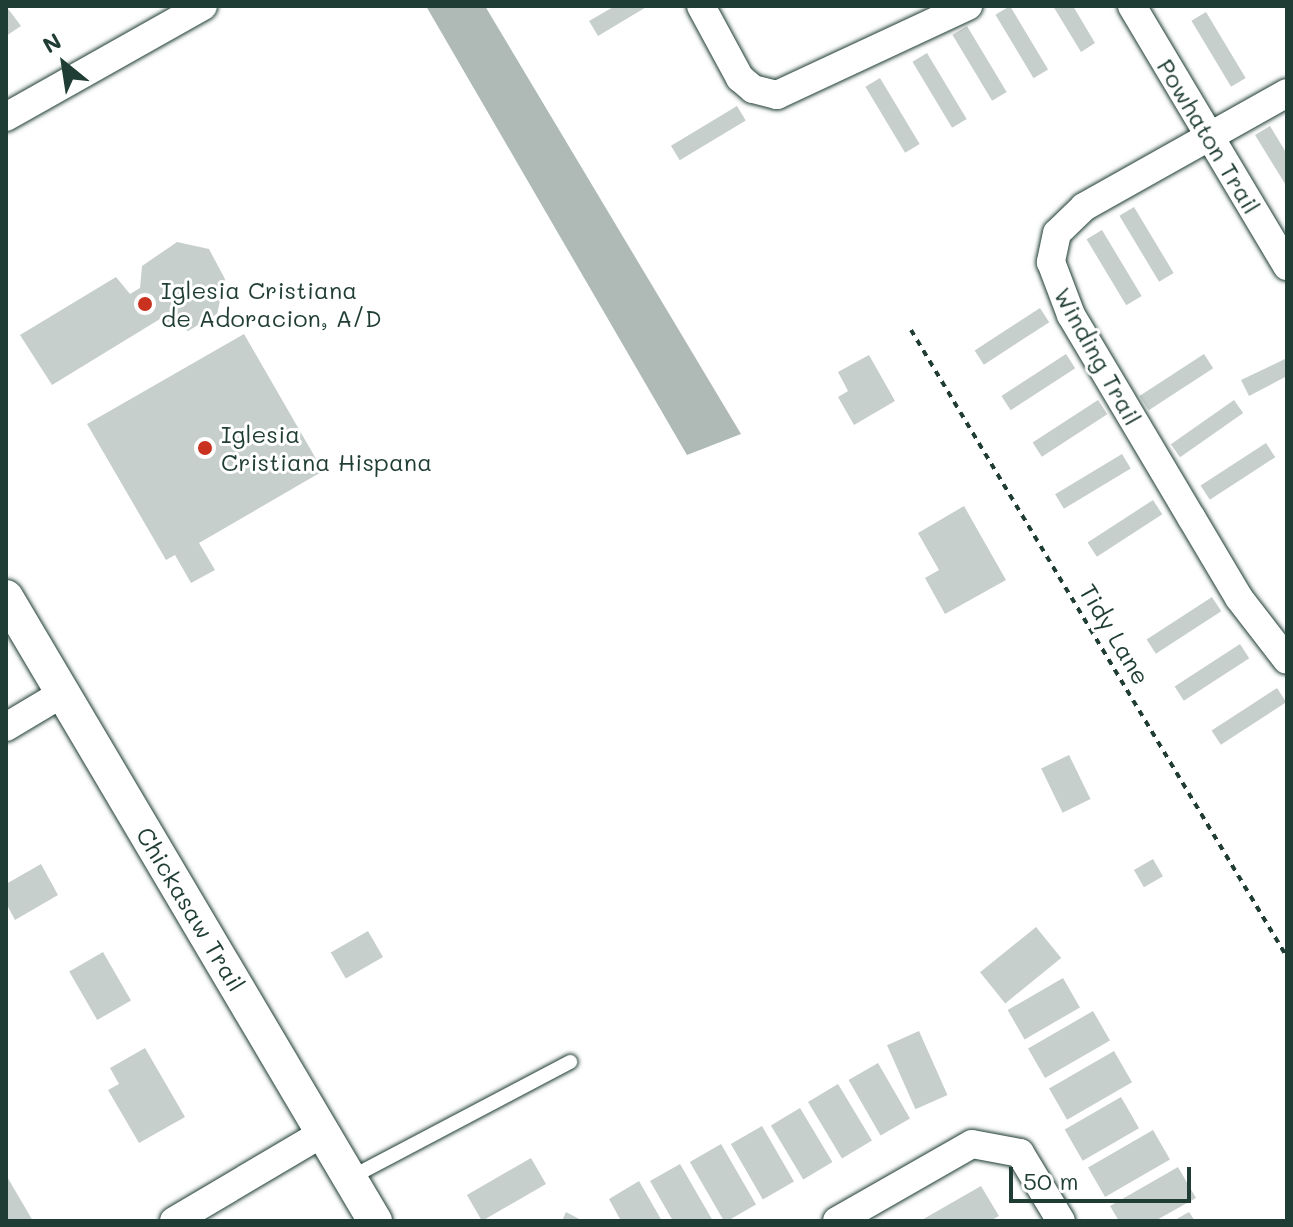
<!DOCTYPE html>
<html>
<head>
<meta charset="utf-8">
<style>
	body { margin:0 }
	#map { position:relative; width:1293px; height:1227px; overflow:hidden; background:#fff; font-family:Mali,sans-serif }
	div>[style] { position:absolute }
	.water>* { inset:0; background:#afbab7 }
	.building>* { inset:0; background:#c7cfcc; transform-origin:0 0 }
	.path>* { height:4px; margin-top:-2px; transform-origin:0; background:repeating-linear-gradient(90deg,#1f3d34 0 6px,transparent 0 12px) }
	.roads { filter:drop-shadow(0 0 2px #1f3d34) drop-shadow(0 0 2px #1f3d34) }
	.service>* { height:14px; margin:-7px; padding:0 7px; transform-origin:7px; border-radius:7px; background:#fff }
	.minor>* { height:28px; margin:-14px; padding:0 14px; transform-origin:14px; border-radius:14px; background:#fff }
	.tertiary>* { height:34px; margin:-17px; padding:0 17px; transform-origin:17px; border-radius:17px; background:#fff }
	.dots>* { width:22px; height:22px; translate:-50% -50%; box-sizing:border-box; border:4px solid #fff; border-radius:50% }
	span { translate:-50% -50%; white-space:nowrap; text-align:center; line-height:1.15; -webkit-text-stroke:6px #fff; paint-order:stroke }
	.street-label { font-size:24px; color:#1f3d34 }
	.poi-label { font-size:24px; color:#1f3d34 }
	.left { translate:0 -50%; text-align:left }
	.frame { position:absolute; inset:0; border:8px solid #1f3d34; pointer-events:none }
	.north { position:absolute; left:24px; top:24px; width:80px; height:80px; -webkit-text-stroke:6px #fff; paint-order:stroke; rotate:330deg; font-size:22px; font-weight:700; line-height:32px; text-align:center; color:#1f3d34 }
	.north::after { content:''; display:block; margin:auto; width:28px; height:36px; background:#1f3d34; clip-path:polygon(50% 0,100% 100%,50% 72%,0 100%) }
	.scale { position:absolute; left:1009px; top:1167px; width:182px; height:36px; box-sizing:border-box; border:4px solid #1f3d34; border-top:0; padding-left:10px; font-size:24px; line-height:28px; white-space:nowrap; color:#1f3d34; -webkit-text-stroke:6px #fff; paint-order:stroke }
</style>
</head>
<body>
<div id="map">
	<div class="water">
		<i style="clip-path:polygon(426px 6px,485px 6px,741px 434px,687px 455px)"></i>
	</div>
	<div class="building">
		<i style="clip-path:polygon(6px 6px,21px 26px,6px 36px)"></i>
		<i style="clip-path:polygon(615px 6px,648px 6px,598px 36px,589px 21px)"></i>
		<i style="left:1010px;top:6px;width:74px;height:17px;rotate:59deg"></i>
		<i style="clip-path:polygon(1053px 6px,1073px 6px,1095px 43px,1081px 52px)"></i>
		<i style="left:1206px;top:12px;width:77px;height:17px;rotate:59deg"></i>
		<i style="left:967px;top:26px;width:77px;height:17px;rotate:59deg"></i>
		<i style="left:927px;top:53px;width:77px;height:17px;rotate:59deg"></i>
		<i style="left:880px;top:78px;width:77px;height:17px;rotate:59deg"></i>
		<i style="left:737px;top:106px;width:17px;height:77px;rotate:59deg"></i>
		<i style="clip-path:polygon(1270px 126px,1287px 154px,1287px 187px,1255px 135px)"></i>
		<i style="left:1134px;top:207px;width:77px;height:17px;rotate:59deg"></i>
		<i style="left:1102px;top:230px;width:77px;height:18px;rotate:59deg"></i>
		<i style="clip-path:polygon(177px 242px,209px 249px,225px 279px,217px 314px,188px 331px,160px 319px,52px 385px,20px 335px,116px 277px,130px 294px,140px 288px,142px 266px)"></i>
		<i style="left:1040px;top:308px;width:17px;height:78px;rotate:57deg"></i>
		<i style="clip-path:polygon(244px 334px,323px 471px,199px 543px,215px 570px,191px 583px,175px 555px,166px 560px,87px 424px)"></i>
		<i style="left:1066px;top:354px;width:17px;height:77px;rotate:57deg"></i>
		<i style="left:1204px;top:354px;width:17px;height:77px;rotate:57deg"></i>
		<i style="clip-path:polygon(869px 355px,895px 401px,854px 425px,838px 397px,848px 391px,838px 372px)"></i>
		<i style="clip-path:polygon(1287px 358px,1287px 376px,1249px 396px,1241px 380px)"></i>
		<i style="left:1098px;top:400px;width:17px;height:78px;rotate:57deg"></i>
		<i style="left:1234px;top:400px;width:16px;height:77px;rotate:55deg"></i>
		<i style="left:1266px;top:443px;width:17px;height:78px;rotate:57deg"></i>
		<i style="left:1122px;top:454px;width:17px;height:78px;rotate:59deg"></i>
		<i style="left:1153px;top:500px;width:17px;height:78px;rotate:57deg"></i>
		<i style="clip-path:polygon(964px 506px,1006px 580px,945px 614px,925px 578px,939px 570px,918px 533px)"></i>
		<i style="left:1212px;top:597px;width:17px;height:78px;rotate:57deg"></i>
		<i style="left:1240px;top:644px;width:17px;height:78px;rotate:57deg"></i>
		<i style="left:1277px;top:688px;width:17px;height:78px;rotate:57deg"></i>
		<i style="left:1069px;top:755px;width:49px;height:31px;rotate:64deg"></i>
		<i style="left:1153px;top:859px;width:20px;height:22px;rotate:60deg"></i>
		<i style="clip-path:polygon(41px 864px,58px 895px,15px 920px,6px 903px,6px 884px)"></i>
		<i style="left:1036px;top:927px;width:40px;height:72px;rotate:51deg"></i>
		<i style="left:368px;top:931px;width:30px;height:43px;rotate:60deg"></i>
		<i style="left:103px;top:952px;width:56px;height:39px;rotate:60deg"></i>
		<i style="left:1063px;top:978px;width:34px;height:64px;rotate:60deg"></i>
		<i style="left:1093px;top:1011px;width:34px;height:75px;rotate:60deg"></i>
		<i style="left:919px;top:1031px;width:70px;height:35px;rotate:66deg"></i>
		<i style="clip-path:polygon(145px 1048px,185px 1117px,139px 1143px,108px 1090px,119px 1084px,110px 1068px)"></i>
		<i style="left:1114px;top:1051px;width:36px;height:75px;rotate:60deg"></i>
		<i style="left:878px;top:1063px;width:64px;height:34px;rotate:60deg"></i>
		<i style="left:838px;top:1084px;width:66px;height:35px;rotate:59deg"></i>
		<i style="left:1121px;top:1097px;width:36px;height:65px;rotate:60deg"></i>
		<i style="left:800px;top:1108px;width:63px;height:34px;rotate:59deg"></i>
		<i style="left:762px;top:1126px;width:64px;height:36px;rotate:60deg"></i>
		<i style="left:1153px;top:1130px;width:34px;height:75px;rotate:60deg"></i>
		<i style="left:721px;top:1144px;width:70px;height:36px;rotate:60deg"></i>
		<i style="left:531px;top:1158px;width:30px;height:74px;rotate:60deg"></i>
		<i style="clip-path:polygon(680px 1164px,713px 1221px,673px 1221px,650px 1181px)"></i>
		<i style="clip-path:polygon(1178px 1167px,1196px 1198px,1155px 1221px,1119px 1221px,1110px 1206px)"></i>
		<i style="clip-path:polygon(6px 1175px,33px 1221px,6px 1221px)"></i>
		<i style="clip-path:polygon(639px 1181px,662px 1221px,621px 1221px,609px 1199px)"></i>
		<i style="clip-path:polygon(981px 1186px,999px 1216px,990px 1221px,920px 1221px)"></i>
		<i style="clip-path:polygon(566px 1212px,583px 1221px,562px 1221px)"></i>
		<i style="clip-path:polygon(1189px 1212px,1195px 1221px,1173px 1221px)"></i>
	</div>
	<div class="path">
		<i style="left:911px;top:330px;width:731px;rotate:59.05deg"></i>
	</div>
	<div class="roads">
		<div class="service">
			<i style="left:350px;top:1178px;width:249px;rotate:-27.8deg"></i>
		</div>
		<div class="minor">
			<i style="left:701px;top:6px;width:82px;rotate:61.6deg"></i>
			<i style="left:740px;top:78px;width:17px;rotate:40deg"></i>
			<i style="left:753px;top:89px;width:25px;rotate:14deg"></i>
			<i style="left:777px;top:95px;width:211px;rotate:-25deg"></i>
			<i style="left:1132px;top:6px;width:303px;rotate:59.2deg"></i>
			<i style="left:1287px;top:93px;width:233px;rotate:150.7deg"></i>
			<i style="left:1084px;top:207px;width:37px;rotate:136deg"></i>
			<i style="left:1057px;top:233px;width:30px;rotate:102deg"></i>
			<i style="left:1051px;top:262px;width:57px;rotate:69.3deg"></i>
			<i style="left:1071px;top:315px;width:235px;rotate:59.3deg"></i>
			<i style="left:1191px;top:517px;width:94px;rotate:59.3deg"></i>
			<i style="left:1239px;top:598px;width:78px;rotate:52.3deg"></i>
			<i style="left:6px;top:117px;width:226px;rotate:-29.4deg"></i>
			<i style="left:6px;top:727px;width:66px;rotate:-30.8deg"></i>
			<i style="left:174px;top:1221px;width:173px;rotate:-30.6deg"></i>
			<i style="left:837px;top:1221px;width:155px;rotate:-29.7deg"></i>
			<i style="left:972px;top:1144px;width:49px;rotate:10.6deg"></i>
			<i style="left:1020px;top:1153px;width:79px;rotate:58.9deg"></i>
		</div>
		<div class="tertiary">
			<i style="left:6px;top:597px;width:725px;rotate:59.4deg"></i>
		</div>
	</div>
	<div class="dots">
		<i style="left:145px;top:304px;background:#c8321e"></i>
		<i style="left:205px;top:448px;background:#c8321e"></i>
	</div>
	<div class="street-label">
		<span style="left:1209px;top:136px;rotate:59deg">Powhaton Trail</span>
		<span style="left:1098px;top:356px;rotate:61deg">Winding Trail</span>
		<span style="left:1115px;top:634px;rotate:59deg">Tidy Lane</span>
		<span style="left:191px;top:909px;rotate:59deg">Chickasaw Trail</span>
	</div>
	<div class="poi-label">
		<span class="left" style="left:161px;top:304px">Iglesia Cristiana<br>de Adoracion, A/D</span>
		<span class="left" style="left:221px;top:448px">Iglesia<br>Cristiana Hispana</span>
	</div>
	<div class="frame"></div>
	<div class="north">N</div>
	<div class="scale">50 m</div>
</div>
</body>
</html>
